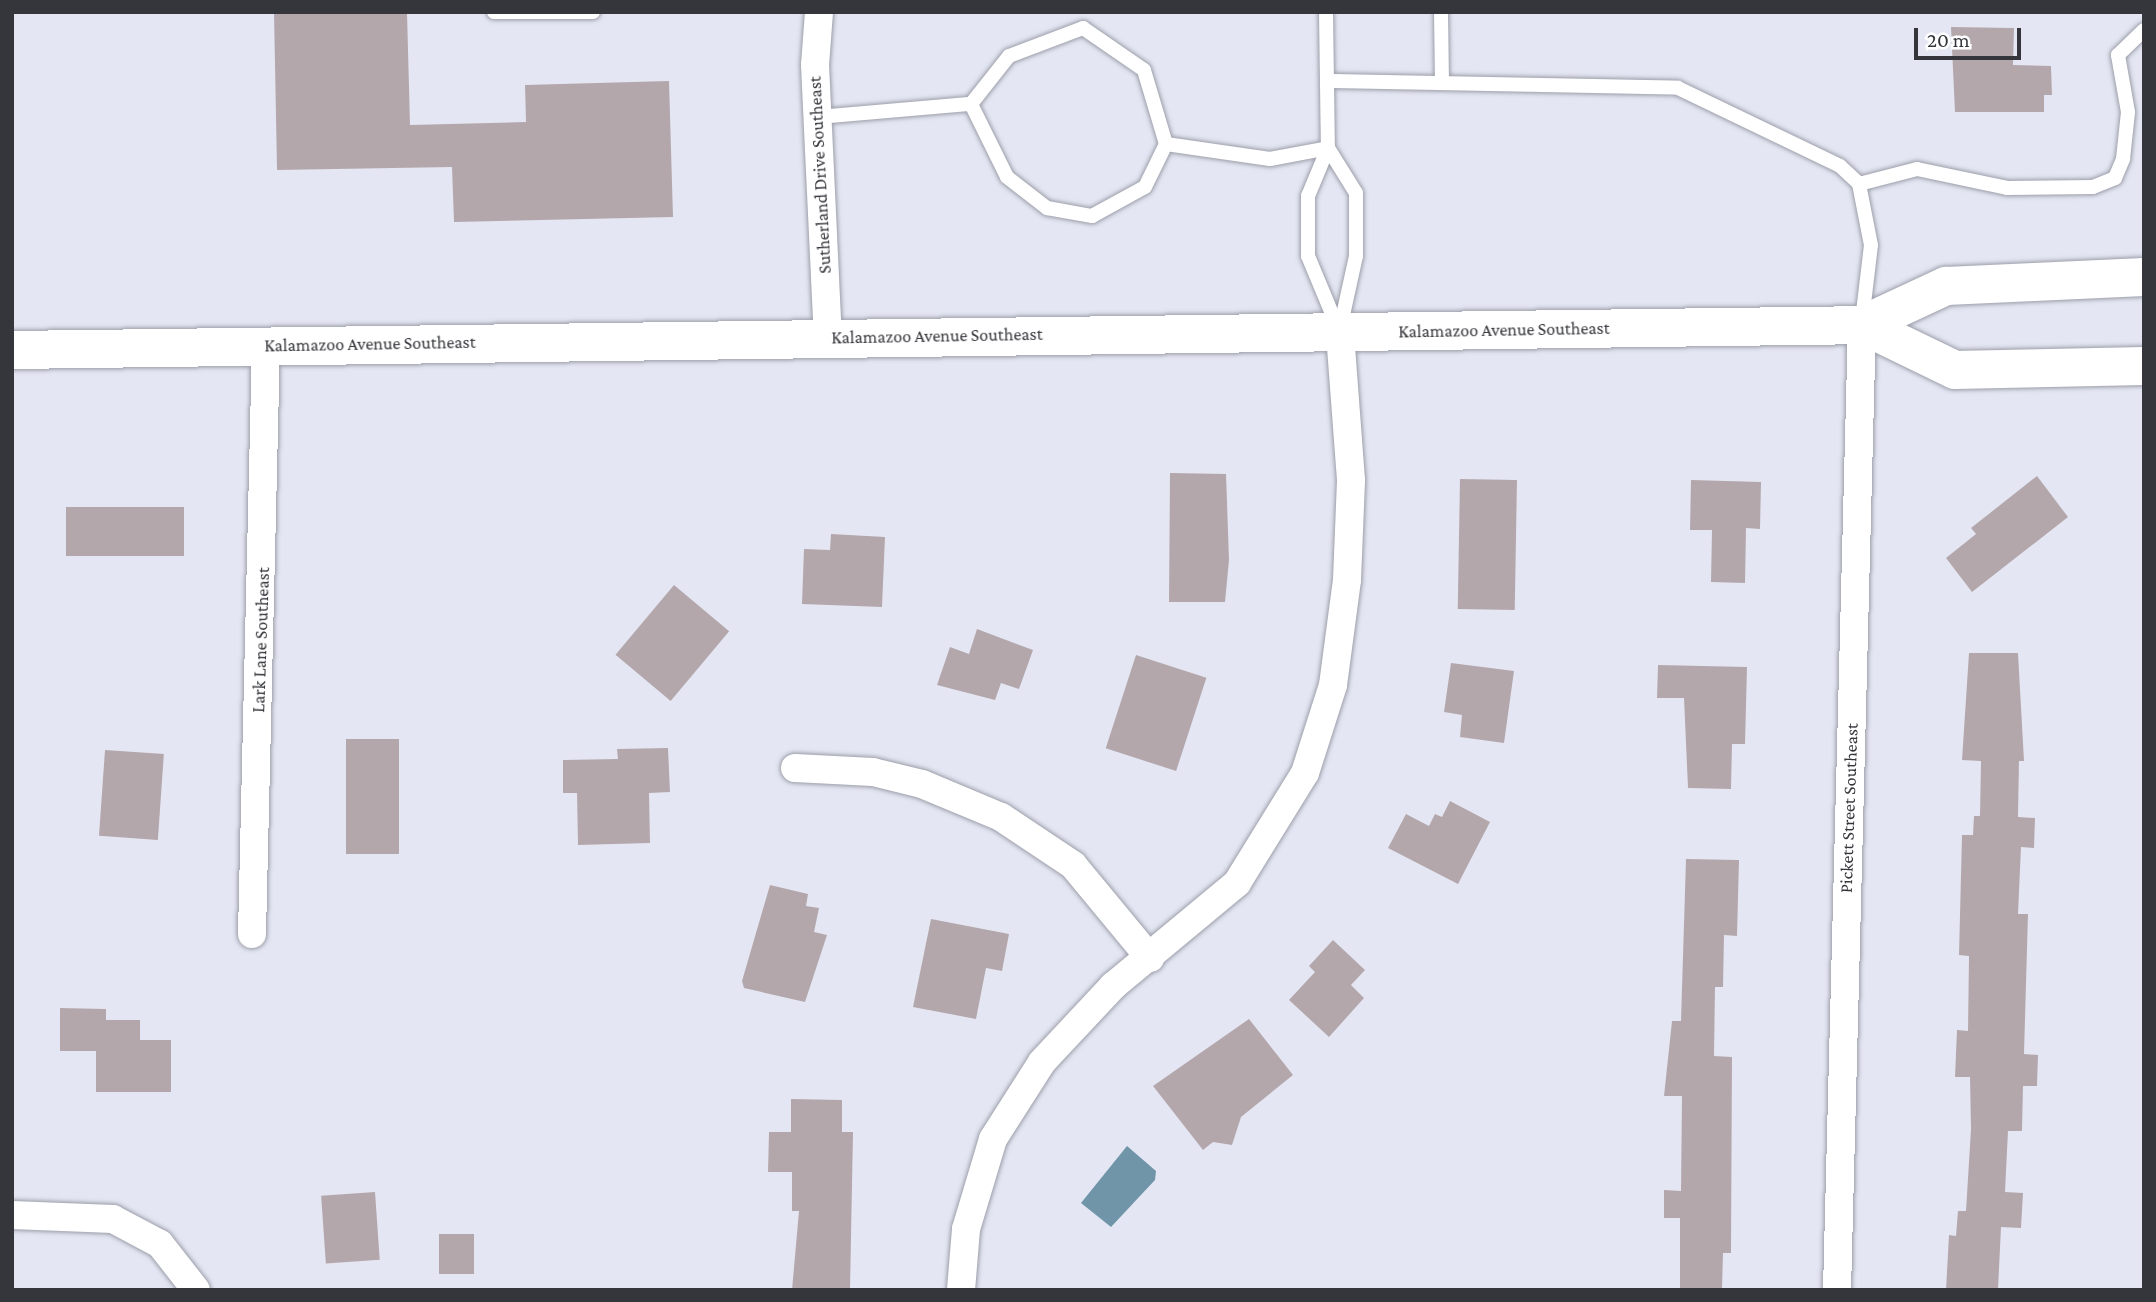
<!DOCTYPE html>
<html>
<head>
<meta charset="utf-8">
<style>
	body { margin:0 }
	#map { position:relative; width:2156px; height:1302px; overflow:hidden; background:#e4e7f3; font-family:"Crimson Pro",serif }
	div>[style] { position:absolute }
	.water>* { inset:0; background:#7095a9 }
	.building>* { inset:0; background:#b4a7ac; transform-origin:0 0 }
	.roads { filter:drop-shadow(0 0 2px #9c9faa) drop-shadow(0 0 2px #9c9faa) }
	.service>* { height:14px; margin:-7px; padding:0 7px; transform-origin:7px; border-radius:7px; background:#fff }
	.minor>* { height:28px; margin:-14px; padding:0 14px; transform-origin:14px; border-radius:14px; background:#fff }
	.secondary>* { height:38px; margin:-19px; padding:0 19px; transform-origin:19px; border-radius:19px; background:#fff }
	span { translate:-50% -50%; white-space:nowrap; text-align:center; line-height:1.15; -webkit-text-stroke:6px #fff; paint-order:stroke }
	.street-label { font-size:18px; color:#35363b }
	.frame { position:absolute; inset:0; border:14px solid #35363b; pointer-events:none }
	.scale { position:absolute; left:1914px; top:28px; width:107px; height:32px; box-sizing:border-box; border:4px solid #35363b; border-top:0; padding-left:9px; font-size:21px; line-height:24px; white-space:nowrap; color:#35363b; -webkit-text-stroke:5px #fff; paint-order:stroke }
</style>
</head>
<body>
<div id="map">
	<div class="water">
		<i style="clip-path:polygon(1127px 1146px,1156px 1171px,1155px 1180px,1111px 1227px,1081px 1203px)"></i>
	</div>
	<div class="building">
		<i style="clip-path:polygon(274px 12px,407px 12px,410px 125px,526px 122px,525px 85px,669px 81px,673px 217px,454px 222px,452px 167px,277px 170px)"></i>
		<i style="clip-path:polygon(1951px 27px,2014px 28px,2013px 65px,2051px 66px,2052px 95px,2044px 95px,2044px 112px,1955px 112px)"></i>
		<i style="clip-path:polygon(1170px 473px,1226px 474px,1229px 560px,1225px 602px,1169px 602px)"></i>
		<i style="clip-path:polygon(2037px 476px,2068px 517px,1972px 592px,1946px 558px,1976px 534px,1971px 528px)"></i>
		<i style="left:1460px;top:479px;width:57px;height:130px;rotate:1deg"></i>
		<i style="clip-path:polygon(1691px 480px,1761px 482px,1760px 529px,1746px 528px,1745px 583px,1711px 582px,1712px 530px,1690px 530px)"></i>
		<i style="left:66px;top:507px;width:118px;height:49px"></i>
		<i style="clip-path:polygon(831px 534px,885px 537px,882px 607px,802px 604px,804px 549px,830px 550px)"></i>
		<i style="left:674px;top:585px;width:72px;height:91px;rotate:40deg"></i>
		<i style="clip-path:polygon(977px 629px,1033px 650px,1019px 689px,1001px 683px,995px 700px,937px 685px,950px 647px,969px 654px)"></i>
		<i style="clip-path:polygon(1969px 653px,2018px 653px,2024px 761px,2019px 761px,2018px 817px,2035px 818px,2034px 848px,2021px 847px,2018px 914px,2028px 914px,2024px 1054px,2038px 1055px,2037px 1086px,2023px 1086px,2022px 1131px,2008px 1131px,2005px 1192px,2023px 1193px,2021px 1228px,2001px 1227px,1998px 1290px,1946px 1290px,1949px 1235px,1956px 1236px,1958px 1211px,1966px 1211px,1971px 1129px,1970px 1077px,1955px 1077px,1957px 1030px,1968px 1031px,1969px 956px,1959px 955px,1962px 835px,1973px 835px,1974px 816px,1980px 816px,1981px 761px,1962px 760px)"></i>
		<i style="left:1136px;top:655px;width:74px;height:98px;rotate:18deg"></i>
		<i style="clip-path:polygon(1451px 663px,1514px 671px,1504px 743px,1460px 737px,1462px 715px,1444px 712px)"></i>
		<i style="clip-path:polygon(1658px 665px,1747px 667px,1745px 744px,1732px 744px,1731px 789px,1688px 788px,1684px 698px,1657px 698px)"></i>
		<i style="left:346px;top:739px;width:53px;height:115px"></i>
		<i style="clip-path:polygon(668px 748px,670px 792px,649px 793px,650px 843px,578px 845px,577px 793px,563px 793px,563px 760px,618px 759px,617px 749px)"></i>
		<i style="left:105px;top:750px;width:59px;height:86px;rotate:4deg"></i>
		<i style="clip-path:polygon(1450px 801px,1490px 822px,1458px 884px,1388px 848px,1406px 814px,1429px 826px,1435px 814px,1442px 817px)"></i>
		<i style="clip-path:polygon(1686px 859px,1739px 860px,1737px 936px,1724px 935px,1723px 987px,1715px 987px,1714px 1056px,1732px 1057px,1731px 1253px,1723px 1253px,1722px 1290px,1680px 1290px,1680px 1218px,1664px 1218px,1664px 1190px,1681px 1191px,1682px 1096px,1664px 1096px,1672px 1021px,1681px 1021px)"></i>
		<i style="clip-path:polygon(770px 885px,808px 894px,806px 906px,819px 908px,814px 932px,827px 935px,805px 1002px,744px 988px,742px 981px)"></i>
		<i style="clip-path:polygon(931px 919px,1009px 934px,1002px 971px,986px 968px,976px 1019px,913px 1007px)"></i>
		<i style="clip-path:polygon(1333px 940px,1365px 970px,1351px 985px,1364px 998px,1329px 1037px,1289px 1000px,1315px 972px,1309px 966px)"></i>
		<i style="clip-path:polygon(60px 1008px,106px 1009px,106px 1020px,140px 1020px,140px 1040px,171px 1040px,171px 1092px,96px 1092px,96px 1051px,60px 1051px)"></i>
		<i style="clip-path:polygon(1249px 1019px,1293px 1075px,1241px 1117px,1232px 1145px,1213px 1142px,1203px 1150px,1153px 1086px)"></i>
		<i style="clip-path:polygon(791px 1099px,842px 1100px,842px 1132px,853px 1132px,850px 1290px,792px 1290px,799px 1211px,792px 1211px,792px 1172px,768px 1172px,769px 1132px,791px 1132px)"></i>
		<i style="left:375px;top:1192px;width:68px;height:54px;rotate:86deg"></i>
		<i style="left:439px;top:1234px;width:35px;height:40px"></i>
	</div>
	<div class="roads">
		<div class="service">
			<i style="left:494px;top:12px;width:99px"></i>
			<i style="left:1326px;top:12px;width:136px;rotate:89.2deg"></i>
			<i style="left:1328px;top:148px;width:52px;rotate:112.6deg"></i>
			<i style="left:1308px;top:196px;width:60px;rotate:90deg"></i>
			<i style="left:1308px;top:256px;width:78px;rotate:67.4deg"></i>
			<i style="left:1441px;top:12px;width:70px;rotate:89.2deg"></i>
			<i style="left:1327px;top:81px;width:351px;rotate:1.1deg"></i>
			<i style="left:1678px;top:88px;width:180px;rotate:25.7deg"></i>
			<i style="left:1840px;top:166px;width:26px;rotate:43deg"></i>
			<i style="left:1859px;top:184px;width:62px;rotate:78.9deg"></i>
			<i style="left:1871px;top:245px;width:76px;rotate:96.8deg"></i>
			<i style="left:818px;top:117px;width:154px;rotate:-4.9deg"></i>
			<i style="left:971px;top:104px;width:81px;rotate:63.7deg"></i>
			<i style="left:1007px;top:177px;width:51px;rotate:37.8deg"></i>
			<i style="left:1047px;top:208px;width:46px;rotate:10.1deg"></i>
			<i style="left:1092px;top:216px;width:60px;rotate:-28.7deg"></i>
			<i style="left:1145px;top:187px;width:48px;rotate:-64deg"></i>
			<i style="left:1166px;top:144px;width:77px;rotate:-106.6deg"></i>
			<i style="left:1144px;top:70px;width:74px;rotate:-145.5deg"></i>
			<i style="left:1083px;top:28px;width:79px;rotate:159.3deg"></i>
			<i style="left:1009px;top:56px;width:61px;rotate:128.4deg"></i>
			<i style="left:1166px;top:144px;width:105px;rotate:8.2deg"></i>
			<i style="left:1270px;top:159px;width:59px;rotate:-10.7deg"></i>
			<i style="left:1328px;top:148px;width:53px;rotate:58.1deg"></i>
			<i style="left:1356px;top:193px;width:63px;rotate:90deg"></i>
			<i style="left:1356px;top:256px;width:75px;rotate:102.4deg"></i>
			<i style="left:1859px;top:184px;width:60px;rotate:-14.5deg"></i>
			<i style="left:1917px;top:169px;width:92px;rotate:11.9deg"></i>
			<i style="left:2007px;top:188px;width:86px;rotate:-0.7deg"></i>
			<i style="left:2093px;top:187px;width:24px;rotate:-22deg"></i>
			<i style="left:2115px;top:178px;width:21px;rotate:-67deg"></i>
			<i style="left:2123px;top:159px;width:47px;rotate:-83.9deg"></i>
			<i style="left:2128px;top:112px;width:58px;rotate:-100deg"></i>
			<i style="left:2118px;top:55px;width:36px;rotate:-44deg"></i>
		</div>
		<div class="minor">
			<i style="left:819px;top:12px;width:53px;rotate:94.3deg"></i>
			<i style="left:815px;top:65px;width:272px;rotate:87.3deg"></i>
			<i style="left:795px;top:768px;width:78px;rotate:2.9deg"></i>
			<i style="left:873px;top:772px;width:50px;rotate:13.8deg"></i>
			<i style="left:922px;top:784px;width:86px;rotate:22.7deg"></i>
			<i style="left:1001px;top:817px;width:87px;rotate:33.7deg"></i>
			<i style="left:1073px;top:865px;width:121px;rotate:50.4deg"></i>
			<i style="left:252px;top:934px;width:588px;rotate:-88.64deg"></i>
			<i style="left:12px;top:1215px;width:101px;rotate:2.3deg"></i>
			<i style="left:113px;top:1219px;width:53px;rotate:28deg"></i>
			<i style="left:160px;top:1244px;width:58px;rotate:52deg"></i>
			<i style="left:961px;top:1290px;width:61px;rotate:-85.3deg"></i>
			<i style="left:966px;top:1229px;width:94px;rotate:-73.3deg"></i>
			<i style="left:993px;top:1139px;width:91px;rotate:-57.5deg"></i>
			<i style="left:1042px;top:1062px;width:104px;rotate:-46.9deg"></i>
			<i style="left:1113px;top:986px;width:161px;rotate:-39.7deg"></i>
			<i style="left:1237px;top:883px;width:129px;rotate:-58.3deg"></i>
			<i style="left:1305px;top:773px;width:92px;rotate:-72.3deg"></i>
			<i style="left:1333px;top:685px;width:106px;rotate:-82.4deg"></i>
			<i style="left:1347px;top:580px;width:100px;rotate:-87.7deg"></i>
			<i style="left:1351px;top:480px;width:148px;rotate:-94.3deg"></i>
			<i style="left:1837px;top:1290px;width:965px;rotate:-88.52deg"></i>
		</div>
		<div class="secondary">
			<i style="left:1862px;top:325px;width:103px;rotate:25.8deg"></i>
			<i style="left:1955px;top:370px;width:189px;rotate:-1.2deg"></i>
			<i style="left:12px;top:350px;width:1850px;rotate:-0.77deg"></i>
			<i style="left:1862px;top:325px;width:93px;rotate:-24.9deg"></i>
			<i style="left:1946px;top:286px;width:198px;rotate:-2.6deg"></i>
		</div>
	</div>
	<div class="street-label">
		<span style="left:820px;top:175px;rotate:-93deg">Sutherland Drive Southeast</span>
		<span style="left:1504px;top:330px;rotate:-1deg">Kalamazoo Avenue Southeast</span>
		<span style="left:937px;top:336px;rotate:-1deg">Kalamazoo Avenue Southeast</span>
		<span style="left:370px;top:344px;rotate:-1deg">Kalamazoo Avenue Southeast</span>
		<span style="left:261px;top:640px;rotate:-88deg">Lark Lane Southeast</span>
		<span style="left:1849px;top:808px;rotate:-88deg">Pickett Street Southeast</span>
	</div>
	<div class="frame"></div>
	<div class="scale">20 m</div>
</div>
</body>
</html>
